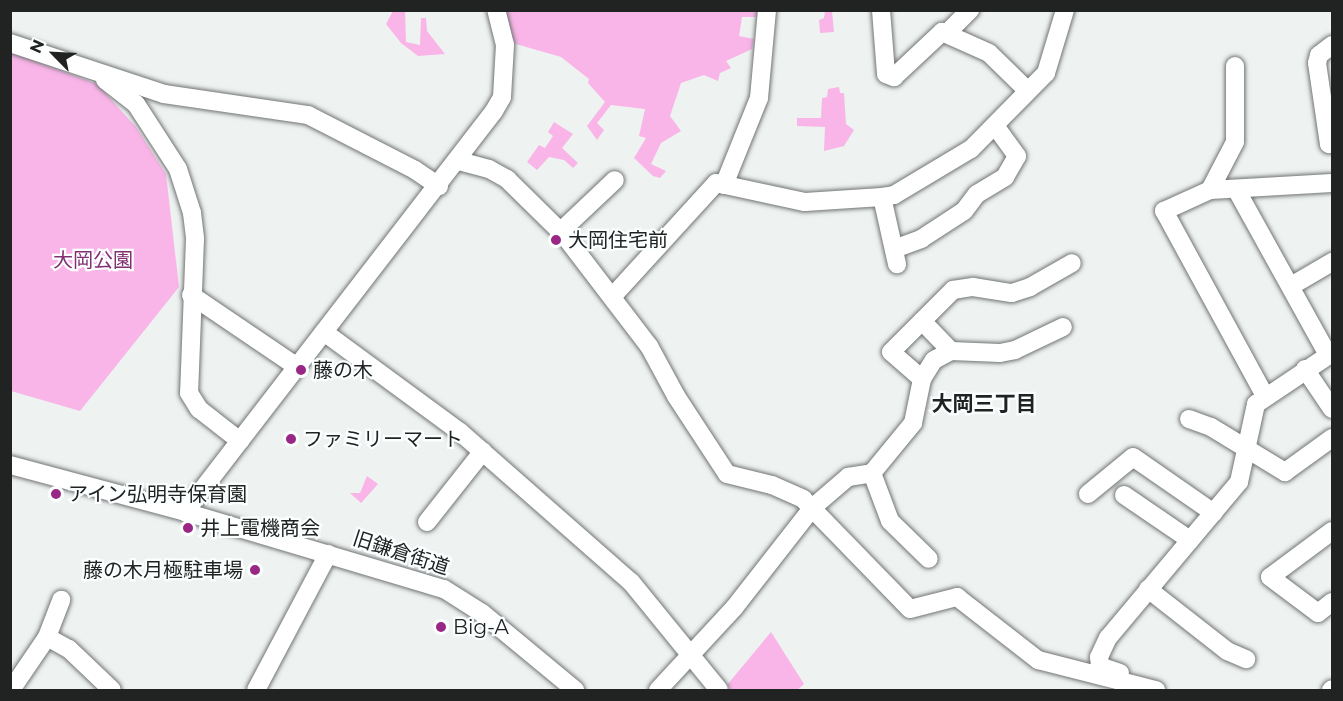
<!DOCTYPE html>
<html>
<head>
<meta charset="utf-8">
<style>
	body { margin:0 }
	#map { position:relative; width:1343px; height:701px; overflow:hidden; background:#eef2f1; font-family:Montserrat,"Noto Sans JP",sans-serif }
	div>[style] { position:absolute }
	.green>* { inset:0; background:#f9b5e8 }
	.roads { filter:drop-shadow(0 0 2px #717474) drop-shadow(0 0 2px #717474) }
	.street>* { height:18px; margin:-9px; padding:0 9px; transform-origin:9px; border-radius:9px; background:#fff }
	.dots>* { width:16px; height:16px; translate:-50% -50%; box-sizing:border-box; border:3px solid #fcffff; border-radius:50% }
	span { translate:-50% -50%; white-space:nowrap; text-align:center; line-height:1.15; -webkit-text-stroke:4.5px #fcffff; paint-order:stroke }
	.poi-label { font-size:20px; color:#212222 }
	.left { translate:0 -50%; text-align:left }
	.right { translate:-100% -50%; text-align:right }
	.park-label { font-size:20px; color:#833073 }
	.street-label { font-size:20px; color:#212222 }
	.neighbourhood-label { font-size:21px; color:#212222; font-weight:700 }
	.frame { position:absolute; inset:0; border:12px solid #212222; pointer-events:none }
	.north { position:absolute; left:24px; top:24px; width:60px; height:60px; -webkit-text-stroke:4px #fcffff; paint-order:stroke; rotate:294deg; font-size:16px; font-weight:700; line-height:24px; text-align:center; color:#212222 }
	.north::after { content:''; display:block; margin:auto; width:21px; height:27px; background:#212222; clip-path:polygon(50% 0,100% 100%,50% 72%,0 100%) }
</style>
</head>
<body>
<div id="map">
	<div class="green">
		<i style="clip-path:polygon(757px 10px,757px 17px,742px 17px,739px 36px,754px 39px,752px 49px,726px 61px,731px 68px,720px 73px,718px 81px,704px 75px,681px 83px,670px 116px,681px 131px,661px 143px,651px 164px,666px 171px,660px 178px,653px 176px,634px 158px,646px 138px,639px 136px,645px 109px,611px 105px,597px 123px,604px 130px,597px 140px,587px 126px,605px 102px,588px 83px,589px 79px,561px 57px,509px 42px,502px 11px)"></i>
		<i style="clip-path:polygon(393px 11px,405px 11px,406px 42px,420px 45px,421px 18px,426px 18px,427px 31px,445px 54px,418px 56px,401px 43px,386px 24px)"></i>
		<i style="clip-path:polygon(825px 11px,832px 11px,834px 32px,820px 33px,819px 20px,824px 18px)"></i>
		<i style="clip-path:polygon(10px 52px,97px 84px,136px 127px,166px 174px,179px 287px,80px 411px,11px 391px)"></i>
		<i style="clip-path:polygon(839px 87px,840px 93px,844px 93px,846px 124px,854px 130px,844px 146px,824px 151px,825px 127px,797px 126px,797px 118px,821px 118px,822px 98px,827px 97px,828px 89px)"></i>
		<i style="clip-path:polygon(554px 122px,573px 134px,562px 148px,578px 163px,573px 168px,564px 160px,549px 157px,537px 170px,527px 162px,539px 145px,545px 148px,553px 136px,548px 132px)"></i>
		<i style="clip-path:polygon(367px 476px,378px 484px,361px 503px,350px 493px,360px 493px)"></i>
		<i style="clip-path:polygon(771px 632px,804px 684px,797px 690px,731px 690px,727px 685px)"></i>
	</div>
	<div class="roads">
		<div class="street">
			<i style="left:881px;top:10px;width:64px;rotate:85.5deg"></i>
			<i style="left:886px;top:74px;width:9px;rotate:21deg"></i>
			<i style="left:894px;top:77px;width:66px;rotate:-43.2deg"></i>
			<i style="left:942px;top:32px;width:51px;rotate:24.1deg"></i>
			<i style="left:989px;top:53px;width:54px;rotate:44.3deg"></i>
			<i style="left:947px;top:33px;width:33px;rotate:-45deg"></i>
			<i style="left:10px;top:43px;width:162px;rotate:18.3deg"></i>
			<i style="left:164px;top:94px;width:146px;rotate:8.3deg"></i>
			<i style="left:308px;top:115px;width:120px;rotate:27.2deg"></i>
			<i style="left:415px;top:170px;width:29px;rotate:34deg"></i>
			<i style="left:1332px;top:45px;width:16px;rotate:142deg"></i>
			<i style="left:1319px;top:55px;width:8px;rotate:104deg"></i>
			<i style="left:1317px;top:63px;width:82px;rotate:81.6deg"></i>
			<i style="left:1329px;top:144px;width:3px"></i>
			<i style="left:105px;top:80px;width:39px;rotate:38deg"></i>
			<i style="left:136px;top:104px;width:77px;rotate:57.1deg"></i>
			<i style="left:178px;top:169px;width:46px;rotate:72.3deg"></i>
			<i style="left:192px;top:213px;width:26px;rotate:83deg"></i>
			<i style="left:195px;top:239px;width:154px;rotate:92.2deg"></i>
			<i style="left:189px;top:393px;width:19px;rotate:58deg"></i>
			<i style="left:199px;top:409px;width:52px;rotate:38deg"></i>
			<i style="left:459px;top:161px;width:31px;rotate:15deg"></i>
			<i style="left:489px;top:169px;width:21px;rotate:29deg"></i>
			<i style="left:507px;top:179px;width:80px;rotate:44.5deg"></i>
			<i style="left:564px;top:235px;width:140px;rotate:52.6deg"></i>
			<i style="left:649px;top:346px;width:57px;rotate:61.6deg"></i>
			<i style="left:676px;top:396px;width:93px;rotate:56.8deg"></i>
			<i style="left:727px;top:474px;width:46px;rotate:13.7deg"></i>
			<i style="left:772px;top:485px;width:34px;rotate:24deg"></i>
			<i style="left:803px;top:499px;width:153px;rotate:45.8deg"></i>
			<i style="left:910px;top:609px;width:49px;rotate:-14.3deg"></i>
			<i style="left:957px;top:597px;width:103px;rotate:37.9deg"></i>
			<i style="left:1038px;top:660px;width:122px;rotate:14.3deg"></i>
			<i style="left:724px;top:185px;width:94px;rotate:-68.1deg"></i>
			<i style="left:759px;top:98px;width:88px;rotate:-84.8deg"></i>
			<i style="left:1236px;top:189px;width:190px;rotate:61deg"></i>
			<i style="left:1210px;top:190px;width:54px;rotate:-62.5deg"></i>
			<i style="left:1235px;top:142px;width:76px;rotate:-90deg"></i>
			<i style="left:882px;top:197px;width:69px;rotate:77.4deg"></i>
			<i style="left:561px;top:231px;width:74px;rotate:-43.4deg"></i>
			<i style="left:894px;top:249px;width:29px;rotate:-20deg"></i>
			<i style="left:921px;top:239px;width:51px;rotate:-33.1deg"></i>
			<i style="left:964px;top:211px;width:21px;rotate:-53deg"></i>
			<i style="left:977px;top:194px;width:33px;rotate:-31deg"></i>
			<i style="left:1005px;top:177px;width:24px;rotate:-60deg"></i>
			<i style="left:1017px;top:156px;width:37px;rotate:-126deg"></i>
			<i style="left:1291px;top:286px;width:48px;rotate:-30.3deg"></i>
			<i style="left:191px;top:295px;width:127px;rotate:34.1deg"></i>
			<i style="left:612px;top:297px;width:154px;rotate:-47.6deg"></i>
			<i style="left:716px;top:183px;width:91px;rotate:12.1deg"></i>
			<i style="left:805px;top:202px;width:77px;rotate:-3.7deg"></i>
			<i style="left:882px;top:197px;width:12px;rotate:-9deg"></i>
			<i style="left:894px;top:195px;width:90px;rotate:-30.9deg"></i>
			<i style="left:971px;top:149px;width:107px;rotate:-45.4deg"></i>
			<i style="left:1046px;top:73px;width:66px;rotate:-73.2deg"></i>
			<i style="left:922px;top:321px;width:42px;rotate:46deg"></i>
			<i style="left:324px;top:332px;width:169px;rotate:36.3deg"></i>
			<i style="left:460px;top:432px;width:227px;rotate:41.3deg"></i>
			<i style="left:631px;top:582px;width:139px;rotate:50.8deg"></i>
			<i style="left:1305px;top:369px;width:48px;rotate:56deg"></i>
			<i style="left:922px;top:379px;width:41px;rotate:-138.9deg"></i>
			<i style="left:891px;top:352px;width:88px;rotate:-45deg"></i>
			<i style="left:953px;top:290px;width:20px;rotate:-9deg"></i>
			<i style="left:973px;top:287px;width:39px;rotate:9deg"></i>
			<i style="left:1012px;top:293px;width:19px;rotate:-18deg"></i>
			<i style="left:1030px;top:287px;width:48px;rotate:-29.7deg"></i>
			<i style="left:1265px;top:396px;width:211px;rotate:-118.6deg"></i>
			<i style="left:1164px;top:211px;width:51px;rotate:-24.5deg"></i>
			<i style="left:1210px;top:190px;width:122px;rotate:-3.3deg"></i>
			<i style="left:1189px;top:419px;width:23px;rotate:20deg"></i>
			<i style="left:1211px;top:427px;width:87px;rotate:31.3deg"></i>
			<i style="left:1285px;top:472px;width:58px;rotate:-35.9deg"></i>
			<i style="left:10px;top:465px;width:181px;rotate:15deg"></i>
			<i style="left:185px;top:512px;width:270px;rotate:16.6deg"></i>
			<i style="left:444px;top:589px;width:45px;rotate:32.3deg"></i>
			<i style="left:482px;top:613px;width:121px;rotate:39.6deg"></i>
			<i style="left:872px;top:473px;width:51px;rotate:69.4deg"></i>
			<i style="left:890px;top:521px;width:54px;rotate:44.3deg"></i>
			<i style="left:1088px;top:494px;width:58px;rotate:-39.4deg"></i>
			<i style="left:1133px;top:457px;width:98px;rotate:34.7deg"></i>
			<i style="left:1124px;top:495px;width:80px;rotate:34.3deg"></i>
			<i style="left:185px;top:512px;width:506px;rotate:-52.38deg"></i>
			<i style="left:494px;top:111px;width:16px;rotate:-60deg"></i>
			<i style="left:502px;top:97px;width:52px;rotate:-86.7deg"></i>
			<i style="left:505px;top:45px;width:36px;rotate:-104deg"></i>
			<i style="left:427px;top:522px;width:90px;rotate:-51.7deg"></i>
			<i style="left:1332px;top:531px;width:77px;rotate:143.4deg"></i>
			<i style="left:1270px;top:577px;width:60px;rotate:36.9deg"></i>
			<i style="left:1318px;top:613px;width:18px;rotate:-38deg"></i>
			<i style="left:1148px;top:589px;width:100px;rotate:38.1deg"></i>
			<i style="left:1227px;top:651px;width:21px;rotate:23deg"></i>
			<i style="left:47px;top:637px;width:25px;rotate:29deg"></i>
			<i style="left:69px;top:649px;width:59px;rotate:43.6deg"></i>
			<i style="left:1120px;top:673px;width:21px;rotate:-161deg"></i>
			<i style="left:1100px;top:666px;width:9px;rotate:-96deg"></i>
			<i style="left:1099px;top:657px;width:21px;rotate:-65deg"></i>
			<i style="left:1108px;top:638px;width:204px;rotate:-50deg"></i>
			<i style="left:1239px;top:482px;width:80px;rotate:-77.7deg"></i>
			<i style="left:1256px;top:404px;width:92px;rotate:-33.9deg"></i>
			<i style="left:11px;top:690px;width:64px;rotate:-55.8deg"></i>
			<i style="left:47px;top:637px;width:40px;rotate:-69deg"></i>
			<i style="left:256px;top:690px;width:154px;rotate:-62.1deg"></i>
			<i style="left:658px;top:690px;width:112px;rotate:-47.2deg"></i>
			<i style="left:734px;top:608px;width:127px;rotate:-52deg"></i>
			<i style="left:812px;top:508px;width:48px;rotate:-40.7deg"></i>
			<i style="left:848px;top:477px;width:24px;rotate:-9deg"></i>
			<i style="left:872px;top:473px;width:65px;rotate:-50.6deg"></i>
			<i style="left:913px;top:423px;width:45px;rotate:-78.4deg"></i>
			<i style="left:922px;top:379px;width:22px;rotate:-58deg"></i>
			<i style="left:934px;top:360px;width:19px;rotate:-28deg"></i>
			<i style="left:951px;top:351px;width:49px;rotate:2.3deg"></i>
			<i style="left:1000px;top:353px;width:15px;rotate:-11deg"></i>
			<i style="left:1015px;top:350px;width:53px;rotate:-25.6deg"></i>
			<i style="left:1331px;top:690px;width:1px;rotate:-45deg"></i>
		</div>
	</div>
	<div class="dots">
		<i style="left:556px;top:240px;background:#992786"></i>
		<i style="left:301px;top:370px;background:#992786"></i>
		<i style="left:291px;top:439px;background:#992786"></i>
		<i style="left:56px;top:494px;background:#992786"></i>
		<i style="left:188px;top:528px;background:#992786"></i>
		<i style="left:255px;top:570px;background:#992786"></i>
		<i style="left:441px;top:627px;background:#992786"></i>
	</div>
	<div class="poi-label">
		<span class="left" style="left:568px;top:240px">大岡住宅前</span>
		<span class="left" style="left:313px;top:370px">藤の木</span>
		<span class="left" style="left:303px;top:439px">ファミリーマート</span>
		<span class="left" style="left:68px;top:494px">アイン弘明寺保育園</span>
		<span class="left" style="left:200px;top:528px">井上電機商会</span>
		<span class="right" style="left:243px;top:570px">藤の木月極駐車場</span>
		<span class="left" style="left:453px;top:627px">Big-A</span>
	</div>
	<div class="park-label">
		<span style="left:93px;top:260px">大岡公園</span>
	</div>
	<div class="street-label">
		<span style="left:401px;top:553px;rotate:18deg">旧鎌倉街道</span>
	</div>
	<div class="neighbourhood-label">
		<span style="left:984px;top:404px">大岡三丁目</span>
	</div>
	<div class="frame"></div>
	<div class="north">N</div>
</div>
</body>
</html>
